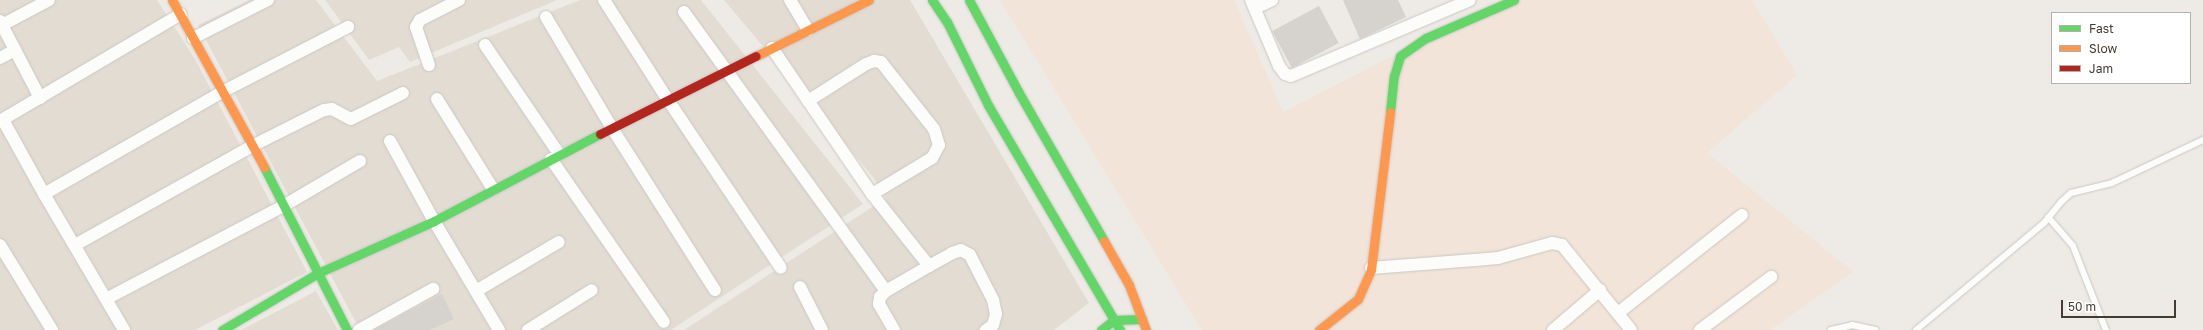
<!DOCTYPE html>
<html>
<head>
<meta charset="utf-8">
<style>
	body { margin:0 }
	#map { position:relative; width:2203px; height:330px; overflow:hidden; background:#eeebe6; font-family:"Golos Text",sans-serif }
	div>[style] { position:absolute }
	.residential>* { inset:0; background:#e3dcd3 }
	.commercial>* { inset:0; background:#f2e4d8 }
	.building>* { inset:0; background:#d6d2cd; transform-origin:0 0 }
	.roads { filter:drop-shadow(0 0 1px #cbc7c2) drop-shadow(0 0 1px #cbc7c2) }
	.lane>* { height:6px; margin:-3px; padding:0 3px; transform-origin:3px; border-radius:3px; background:#fcfcfb }
	.street>* { height:12px; margin:-6px; padding:0 6px; transform-origin:6px; border-radius:6px; background:#fcfcfb }
	.fast>* { height:9px; margin:-4.5px; padding:0 4.5px; transform-origin:4.5px; border-radius:4.5px; background:#63d668 }
	.slow>* { height:9px; margin:-4.5px; padding:0 4.5px; transform-origin:4.5px; border-radius:4.5px; background:#ff974d }
	.jam>* { height:9px; margin:-4.5px; padding:0 4.5px; transform-origin:4.5px; border-radius:4.5px; background:#b3261e }
	span { translate:-50% -50%; white-space:nowrap; text-align:center; line-height:1.15; -webkit-text-stroke:3px #fff; paint-order:stroke }
	.legend { position:absolute; left:2051px; top:12px; width:140px; height:72px; box-sizing:border-box; background:#fff; border:1px solid #b4b1ad; margin:0; padding:5px 7px; list-style:none; font-size:12px; color:#443b33 }
	.legend li { display:flex; align-items:center; gap:8px; height:20px }
	.legend b { width:20px; border:1px solid #b4b1ad }
	.scale { position:absolute; left:2061px; top:300px; width:115px; height:18px; box-sizing:border-box; border:2px solid #443b33; border-top:0; padding-left:5px; font-size:12px; line-height:14px; white-space:nowrap; color:#443b33; -webkit-text-stroke:3px #fff; paint-order:stroke }
</style>
</head>
<body>
<div id="map">
	<div class="residential">
		<i style="clip-path:polygon(0 0,157px 0,195px 59px,307px 272px,195px 330px,0 330px)"></i>
		<i style="clip-path:polygon(250px 0,316px 0,377px 81px,580px 0,701px 0,863px 204px,671px 330px,360px 330px,198px 25px)"></i>
		<i style="clip-path:polygon(325px 0,557px 0,410px 62px,399px 47px,369px 60px)"></i>
		<i style="clip-path:polygon(724px 0,910px 0,1089px 303px,1054px 330px,684px 330px,886px 198px,873px 177px)"></i>
		<i style="clip-path:polygon(316px 291px,338px 330px,241px 330px)"></i>
	</div>
	<div class="commercial">
		<i style="clip-path:polygon(1000px 0,1234px 0,1283px 112px,1502px 0,1752px 0,1797px 75px,1707px 153px,1853px 272px,1770px 330px,1202px 330px)"></i>
	</div>
	<div class="building">
		<i style="clip-path:polygon(1343px 0,1398px 0,1406px 17px,1360px 39px)"></i>
		<i style="left:1319px;top:6px;width:42px;height:53px;rotate:62deg"></i>
		<i style="clip-path:polygon(442px 294px,454px 319px,430px 330px,374px 330px)"></i>
	</div>
	<div class="roads">
		<div class="lane">
			<i style="left:2048px;top:217px;width:38px;rotate:49deg"></i>
			<i style="left:2073px;top:246px;width:90px;rotate:68.6deg"></i>
			<i style="left:1831px;top:330px;width:22px;rotate:-13deg"></i>
			<i style="left:1852px;top:325px;width:24px;rotate:12deg"></i>
			<i style="left:1916px;top:330px;width:167px;rotate:-39.9deg"></i>
			<i style="left:2044px;top:223px;width:27px;rotate:-51deg"></i>
			<i style="left:2061px;top:202px;width:13px;rotate:-42deg"></i>
			<i style="left:2071px;top:193px;width:42px;rotate:-13.7deg"></i>
			<i style="left:2112px;top:183px;width:101px;rotate:-25.3deg"></i>
		</div>
		<div class="street">
			<i style="left:604px;top:0;width:119px;rotate:57.4deg"></i>
			<i style="left:668px;top:100px;width:202px;rotate:56.1deg"></i>
			<i style="left:790px;top:0;width:35px;rotate:59deg"></i>
			<i style="left:1251px;top:0;width:72px;rotate:67deg"></i>
			<i style="left:1279px;top:66px;width:10px;rotate:53deg"></i>
			<i style="left:1285px;top:74px;width:6px;rotate:18deg"></i>
			<i style="left:1291px;top:76px;width:194px;rotate:-23deg"></i>
			<i style="left:1255px;top:8px;width:19px;rotate:-25deg"></i>
			<i style="left:684px;top:12px;width:344px;rotate:54.1deg"></i>
			<i style="left:546px;top:17px;width:129px;rotate:59.3deg"></i>
			<i style="left:612px;top:128px;width:192px;rotate:57.6deg"></i>
			<i style="left:0;top:21px;width:87px;rotate:62.5deg"></i>
			<i style="left:2px;top:25px;width:53px;rotate:-28deg"></i>
			<i style="left:193px;top:38px;width:84px;rotate:-26.9deg"></i>
			<i style="left:485px;top:45px;width:132px;rotate:55.8deg"></i>
			<i style="left:772px;top:48px;width:177px;rotate:55.6deg"></i>
			<i style="left:872px;top:194px;width:92px;rotate:51.6deg"></i>
			<i style="left:0;top:58px;width:17px;rotate:-28deg"></i>
			<i style="left:429px;top:65px;width:40px;rotate:-108.9deg"></i>
			<i style="left:416px;top:27px;width:8px;rotate:-60deg"></i>
			<i style="left:420px;top:20px;width:44px;rotate:-27.1deg"></i>
			<i style="left:437px;top:99px;width:106px;rotate:58.1deg"></i>
			<i style="left:808px;top:101px;width:69px;rotate:-32.5deg"></i>
			<i style="left:866px;top:64px;width:9px;rotate:-21deg"></i>
			<i style="left:874px;top:61px;width:7px;rotate:8deg"></i>
			<i style="left:881px;top:62px;width:85px;rotate:51.7deg"></i>
			<i style="left:934px;top:129px;width:17px;rotate:73deg"></i>
			<i style="left:939px;top:145px;width:15px;rotate:118deg"></i>
			<i style="left:932px;top:158px;width:70px;rotate:149deg"></i>
			<i style="left:3px;top:120px;width:85px;rotate:61deg"></i>
			<i style="left:44px;top:194px;width:158px;rotate:59.5deg"></i>
			<i style="left:0;top:121px;width:210px;rotate:-30.6deg"></i>
			<i style="left:390px;top:141px;width:91px;rotate:61.2deg"></i>
			<i style="left:434px;top:221px;width:127px;rotate:59.2deg"></i>
			<i style="left:551px;top:159px;width:198px;rotate:55.3deg"></i>
			<i style="left:44px;top:194px;width:205px;rotate:-29.8deg"></i>
			<i style="left:222px;top:92px;width:142px;rotate:-27.3deg"></i>
			<i style="left:0;top:245px;width:100px;rotate:58.5deg"></i>
			<i style="left:75px;top:245px;width:203px;rotate:-29.2deg"></i>
			<i style="left:252px;top:146px;width:80px;rotate:-26.6deg"></i>
			<i style="left:324px;top:110px;width:8px;rotate:-7deg"></i>
			<i style="left:332px;top:109px;width:21px;rotate:28deg"></i>
			<i style="left:351px;top:119px;width:58px;rotate:-26.6deg"></i>
			<i style="left:1371px;top:268px;width:104px;rotate:-4.4deg"></i>
			<i style="left:1475px;top:260px;width:23px;rotate:-5deg"></i>
			<i style="left:1498px;top:258px;width:56px;rotate:-15.5deg"></i>
			<i style="left:1552px;top:243px;width:10px;rotate:11deg"></i>
			<i style="left:1562px;top:245px;width:109px;rotate:50.9deg"></i>
			<i style="left:800px;top:287px;width:48px;rotate:62.9deg"></i>
			<i style="left:476px;top:291px;width:96px;rotate:-30.6deg"></i>
			<i style="left:106px;top:299px;width:202px;rotate:-27.7deg"></i>
			<i style="left:285px;top:205px;width:87px;rotate:-30.4deg"></i>
			<i style="left:1618px;top:313px;width:158px;rotate:-38.3deg"></i>
			<i style="left:359px;top:330px;width:85px;rotate:-29deg"></i>
			<i style="left:528px;top:330px;width:75px;rotate:-32deg"></i>
			<i style="left:894px;top:330px;width:30px;rotate:-120deg"></i>
			<i style="left:879px;top:304px;width:7px;rotate:-82deg"></i>
			<i style="left:880px;top:297px;width:8px;rotate:-45deg"></i>
			<i style="left:886px;top:291px;width:50px;rotate:-30.2deg"></i>
			<i style="left:929px;top:266px;width:26px;rotate:-29deg"></i>
			<i style="left:952px;top:253px;width:9px;rotate:-18deg"></i>
			<i style="left:961px;top:250px;width:10px;rotate:29deg"></i>
			<i style="left:970px;top:255px;width:51px;rotate:62.9deg"></i>
			<i style="left:993px;top:300px;width:14px;rotate:78deg"></i>
			<i style="left:996px;top:314px;width:11px;rotate:105deg"></i>
			<i style="left:993px;top:325px;width:9px;rotate:144deg"></i>
			<i style="left:1553px;top:330px;width:62px;rotate:-40.4deg"></i>
			<i style="left:1700px;top:330px;width:89px;rotate:-36.7deg"></i>
		</div>
		<div class="fast">
			<i style="left:932px;top:0;width:27px;rotate:56deg"></i>
			<i style="left:947px;top:22px;width:93px;rotate:63.7deg"></i>
			<i style="left:988px;top:105px;width:261px;rotate:59.6deg"></i>
			<i style="left:969px;top:0;width:106px;rotate:61.7deg"></i>
			<i style="left:1019px;top:93px;width:171px;rotate:60.1deg"></i>
			<i style="left:1390px;top:112px;width:36px;rotate:-84deg"></i>
			<i style="left:1394px;top:76px;width:21px;rotate:-73deg"></i>
			<i style="left:1400px;top:56px;width:32px;rotate:-35deg"></i>
			<i style="left:1426px;top:38px;width:96px;rotate:-23.4deg"></i>
			<i style="left:264px;top:167px;width:183px;rotate:63deg"></i>
			<i style="left:222px;top:330px;width:112px;rotate:-30.7deg"></i>
			<i style="left:318px;top:273px;width:127px;rotate:-24.1deg"></i>
			<i style="left:434px;top:221px;width:187px;rotate:-27.7deg"></i>
			<i style="left:1101px;top:330px;width:16px;rotate:-38deg"></i>
			<i style="left:1114px;top:320px;width:28px;rotate:-2deg"></i>
		</div>
		<div class="slow">
			<i style="left:172px;top:0;width:191px;rotate:61.1deg"></i>
			<i style="left:756px;top:56px;width:126px;rotate:-26.4deg"></i>
			<i style="left:1104px;top:241px;width:51px;rotate:60.4deg"></i>
			<i style="left:1129px;top:285px;width:48px;rotate:69.3deg"></i>
			<i style="left:1319px;top:330px;width:50px;rotate:-38.5deg"></i>
			<i style="left:1358px;top:299px;width:32px;rotate:-66deg"></i>
			<i style="left:1371px;top:270px;width:159px;rotate:-83.1deg"></i>
		</div>
		<div class="jam">
			<i style="left:600px;top:134px;width:174px;rotate:-26.6deg"></i>
		</div>
	</div>
	<ul class="legend">
	<li><b style="height:5px;background:#63d668"></b>Fast</li>
	<li><b style="height:5px;background:#ff974d"></b>Slow</li>
	<li><b style="height:5px;background:#b3261e"></b>Jam</li>
	</ul>
	<div class="scale">50 m</div>
</div>
</body>
</html>
